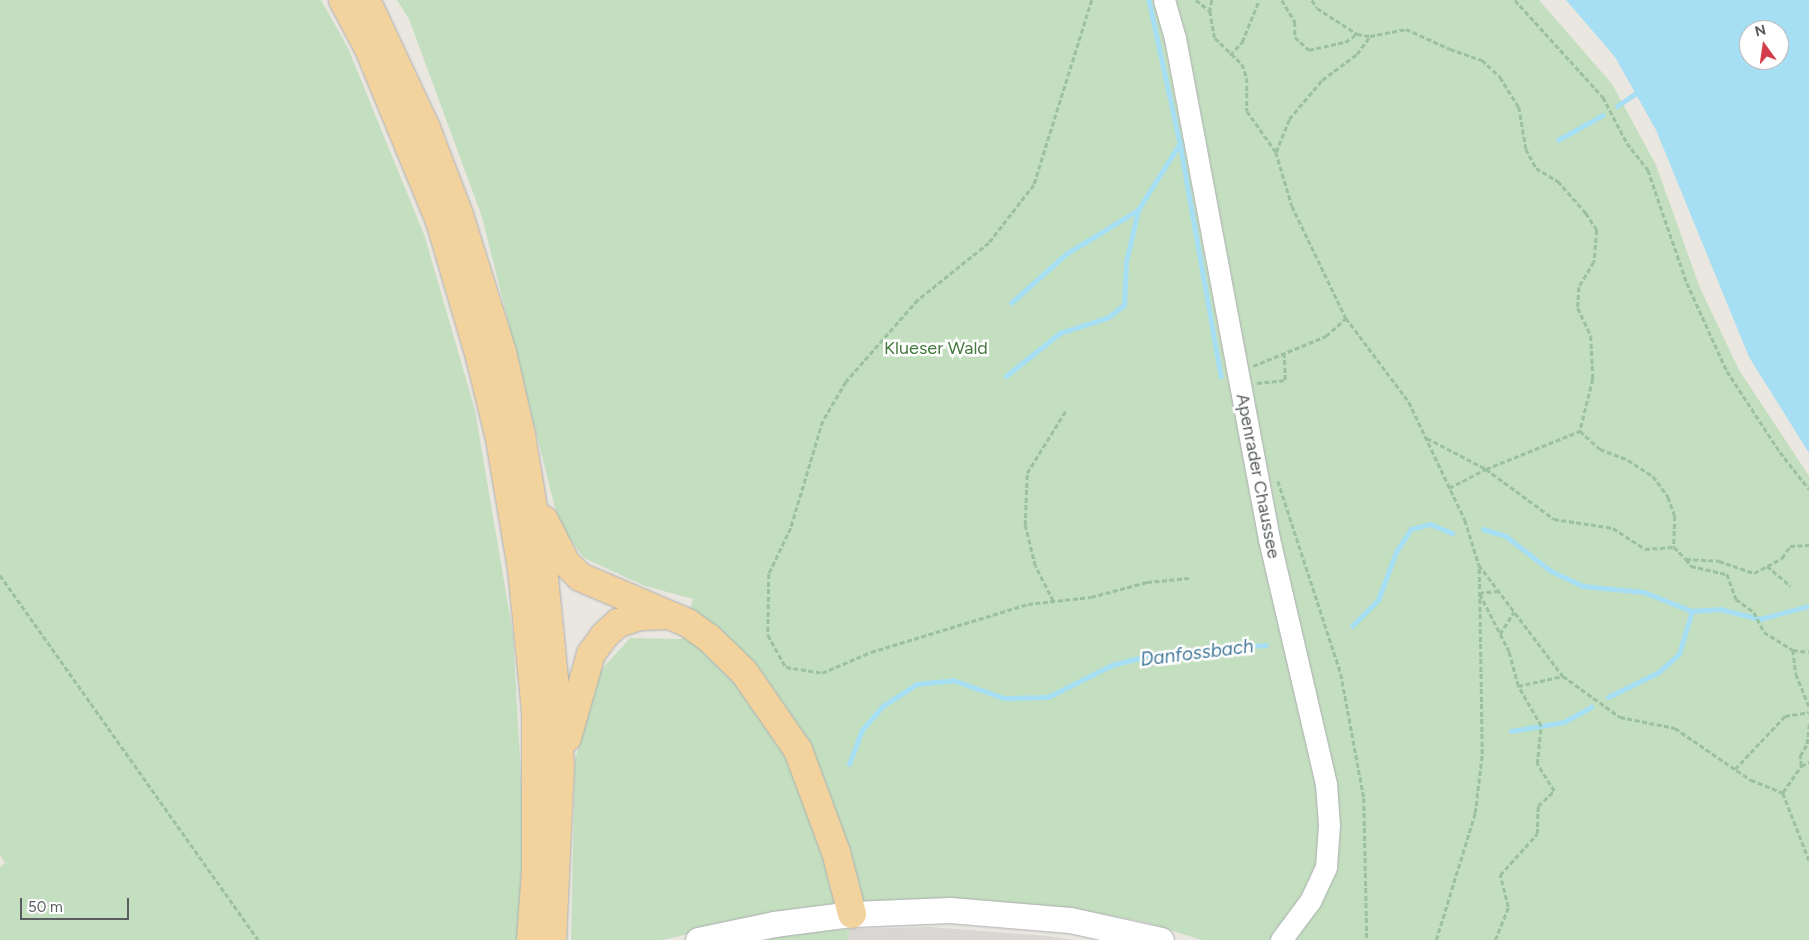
<!DOCTYPE html>
<html>
<head>
<meta charset="utf-8">
<style>
	body { margin:0 }
	#map { position:relative; width:1809px; height:940px; overflow:hidden; background:#eae6e0; font-family:Figtree,sans-serif }
	div>[style] { position:absolute }
	.industrial>* { inset:0; background:#d9d6d3 }
	.green>* { inset:0; background:#c4dfbf }
	.water>* { inset:0; background:#a6def4 }
	.stream>* { height:4.5px; margin:-2.25px; padding:0 2.25px; transform-origin:2.25px; border-radius:2.25px; background:#a6def4 }
	.path>* { height:2.5px; margin-top:-1.25px; transform-origin:0; background:repeating-linear-gradient(90deg,#9bc1a0 0 5px,transparent 0 7.5px) }
	.roads { filter:drop-shadow(0 0 1px #acafb1) drop-shadow(0 0 1px #acafb1) }
	.tertiary>* { height:21px; margin:-10.5px; padding:0 10.5px; transform-origin:10.5px; border-radius:10.5px; background:#fff }
	.secondary>* { height:25px; margin:-12.5px; padding:0 12.5px; transform-origin:12.5px; border-radius:12.5px; background:#fff }
	.trunk>* { height:28px; margin:-14px; padding:0 14px; transform-origin:14px; border-radius:14px; background:#f2d39e }
	span { translate:-50% -50%; white-space:nowrap; text-align:center; line-height:1.15; -webkit-text-stroke:5px #fff; paint-order:stroke }
	.park-label { font-size:18px; color:#437a3d }
	.street-label { font-size:18px; color:#595d5f }
	.water-label { font-size:19px; color:#457b9b; font-style:italic }
	.north { position:absolute; left:1739px; top:20px; width:50px; height:50px; box-sizing:border-box; background:#fff; border:1px solid #bdbebf; border-radius:50%; rotate:346deg; font-size:14px; font-weight:700; line-height:20px; text-align:center; color:#595d5f }
	.north::after { content:''; display:block; margin:auto; width:18px; height:22px; background:#d33d49; clip-path:polygon(50% 0,100% 100%,50% 72%,0 100%) }
	.scale { position:absolute; left:20px; top:898px; width:109px; height:22px; box-sizing:border-box; border:2px solid #595d5f; border-top:0; padding-left:6px; font-size:15px; line-height:18px; white-space:nowrap; color:#595d5f; -webkit-text-stroke:4px #fff; paint-order:stroke }
</style>
</head>
<body>
<div id="map">
	<div class="industrial">
		<i style="clip-path:polygon(930px 927px,1047px 936px,1074px 940px,847px 940px,850px 929px)"></i>
	</div>
	<div class="green">
		<i style="clip-path:polygon(0 0,321px 0,348px 48px,425px 237px,475px 410px,513px 634px,522px 795px,522px 940px,0 940px,0 867px,5px 863px,0 855px)"></i>
		<i style="clip-path:polygon(397px 0,1539px 0,1612px 84px,1656px 165px,1700px 288px,1739px 370px,1809px 476px,1809px 940px,1202px 940px,1144px 922px,1069px 908px,786px 912px,662px 940px,571px 940px,575px 760px,601px 670px,630px 638px,682px 639px,693px 599px,645px 586px,584px 558px,559px 524px,482px 217px,409px 19px)"></i>
		<i style="clip-path:polygon(850px 929px,847px 940px,751px 940px,791px 932px)"></i>
	</div>
	<div class="water">
		<i style="clip-path:polygon(evenodd,1566px 0,1809px 0,1809px 453px,1749px 357px,1656px 130px,1615px 57px,1566px 0,1749px 30px,1779px 30px,1779px 60px,1749px 60px,1749px 30px)"></i>
	</div>
	<div class="stream">
		<i style="left:1149px;top:0;width:146px;rotate:77.8deg"></i>
		<i style="left:1180px;top:143px;width:237px;rotate:80deg"></i>
		<i style="left:1617px;top:106px;width:22px;rotate:-34deg"></i>
		<i style="left:1558px;top:140px;width:51px;rotate:-29.1deg"></i>
		<i style="left:1011px;top:303px;width:74px;rotate:-41.7deg"></i>
		<i style="left:1066px;top:254px;width:84px;rotate:-31.4deg"></i>
		<i style="left:1006px;top:376px;width:69px;rotate:-38.5deg"></i>
		<i style="left:1060px;top:333px;width:49px;rotate:-17.7deg"></i>
		<i style="left:1107px;top:318px;width:21px;rotate:-37deg"></i>
		<i style="left:1124px;top:305px;width:43px;rotate:-87.3deg"></i>
		<i style="left:1126px;top:262px;width:53px;rotate:-77deg"></i>
		<i style="left:1138px;top:210px;width:79px;rotate:-57.9deg"></i>
		<i style="left:1483px;top:529px;width:24px;rotate:17deg"></i>
		<i style="left:1506px;top:536px;width:57px;rotate:37.9deg"></i>
		<i style="left:1551px;top:571px;width:35px;rotate:25deg"></i>
		<i style="left:1583px;top:586px;width:61px;rotate:5.6deg"></i>
		<i style="left:1644px;top:592px;width:52px;rotate:21.6deg"></i>
		<i style="left:1692px;top:611px;width:28px;rotate:-4deg"></i>
		<i style="left:1720px;top:609px;width:41px;rotate:14deg"></i>
		<i style="left:1760px;top:619px;width:51px;rotate:-14.9deg"></i>
		<i style="left:1352px;top:626px;width:37px;rotate:-45deg"></i>
		<i style="left:1378px;top:600px;width:51px;rotate:-69.4deg"></i>
		<i style="left:1396px;top:552px;width:27px;rotate:-57deg"></i>
		<i style="left:1411px;top:529px;width:20px;rotate:-15deg"></i>
		<i style="left:1430px;top:524px;width:24px;rotate:22deg"></i>
		<i style="left:1608px;top:697px;width:57px;rotate:-26.1deg"></i>
		<i style="left:1659px;top:672px;width:27px;rotate:-42deg"></i>
		<i style="left:1679px;top:654px;width:45px;rotate:-73.2deg"></i>
		<i style="left:1511px;top:731px;width:54px;rotate:-9.6deg"></i>
		<i style="left:1564px;top:722px;width:31px;rotate:-29deg"></i>
		<i style="left:849px;top:764px;width:36px;rotate:-69deg"></i>
		<i style="left:862px;top:730px;width:32px;rotate:-49deg"></i>
		<i style="left:883px;top:706px;width:40px;rotate:-32.9deg"></i>
		<i style="left:917px;top:684px;width:36px;rotate:-6deg"></i>
		<i style="left:953px;top:680px;width:54px;rotate:19.4deg"></i>
		<i style="left:1004px;top:698px;width:44px;rotate:-1.3deg"></i>
		<i style="left:1048px;top:697px;width:72px;rotate:-26.6deg"></i>
		<i style="left:1112px;top:665px;width:49px;rotate:-14.3deg"></i>
		<i style="left:1159px;top:653px;width:107px;rotate:-4.3deg"></i>
	</div>
	<div class="path">
		<i style="left:1092px;top:0;width:194px;rotate:107.4deg"></i>
		<i style="left:1034px;top:185px;width:73px;rotate:127.8deg"></i>
		<i style="left:989px;top:243px;width:91px;rotate:141.2deg"></i>
		<i style="left:918px;top:300px;width:109px;rotate:131.3deg"></i>
		<i style="left:846px;top:382px;width:45px;rotate:120.5deg"></i>
		<i style="left:823px;top:421px;width:112px;rotate:106.7deg"></i>
		<i style="left:791px;top:528px;width:51px;rotate:115.6deg"></i>
		<i style="left:769px;top:574px;width:61px;rotate:90.9deg"></i>
		<i style="left:768px;top:635px;width:37px;rotate:61deg"></i>
		<i style="left:786px;top:667px;width:36px;rotate:9deg"></i>
		<i style="left:822px;top:673px;width:53px;rotate:-23.2deg"></i>
		<i style="left:871px;top:652px;width:164px;rotate:-17deg"></i>
		<i style="left:1028px;top:604px;width:63px;rotate:-6.3deg"></i>
		<i style="left:1091px;top:597px;width:58px;rotate:-15deg"></i>
		<i style="left:1147px;top:582px;width:42px;rotate:-5.4deg"></i>
		<i style="left:1196px;top:0;width:18px;rotate:38deg"></i>
		<i style="left:1212px;top:0;width:11px;rotate:100deg"></i>
		<i style="left:1210px;top:11px;width:27px;rotate:80deg"></i>
		<i style="left:1215px;top:38px;width:37px;rotate:44deg"></i>
		<i style="left:1242px;top:64px;width:15px;rotate:70deg"></i>
		<i style="left:1247px;top:78px;width:33px;rotate:90deg"></i>
		<i style="left:1247px;top:111px;width:50px;rotate:54.7deg"></i>
		<i style="left:1276px;top:152px;width:56px;rotate:73.5deg"></i>
		<i style="left:1292px;top:206px;width:124px;rotate:64.3deg"></i>
		<i style="left:1346px;top:318px;width:105px;rotate:53.1deg"></i>
		<i style="left:1409px;top:402px;width:131px;rotate:64.6deg"></i>
		<i style="left:1465px;top:520px;width:47px;rotate:72.7deg"></i>
		<i style="left:1479px;top:565px;width:139px;rotate:52.9deg"></i>
		<i style="left:1563px;top:676px;width:70px;rotate:35.7deg"></i>
		<i style="left:1620px;top:717px;width:56px;rotate:11.3deg"></i>
		<i style="left:1675px;top:728px;width:92px;rotate:34.4deg"></i>
		<i style="left:1751px;top:780px;width:35px;rotate:22deg"></i>
		<i style="left:1783px;top:793px;width:72px;rotate:68.8deg"></i>
		<i style="left:1282px;top:0;width:26px;rotate:59deg"></i>
		<i style="left:1295px;top:22px;width:15px;rotate:90deg"></i>
		<i style="left:1295px;top:37px;width:19px;rotate:43deg"></i>
		<i style="left:1309px;top:50px;width:37px;rotate:-13deg"></i>
		<i style="left:1345px;top:42px;width:14px;rotate:-34deg"></i>
		<i style="left:1312px;top:0;width:9px;rotate:58deg"></i>
		<i style="left:1317px;top:8px;width:48px;rotate:33deg"></i>
		<i style="left:1357px;top:34px;width:13px;rotate:9deg"></i>
		<i style="left:1370px;top:36px;width:37px;rotate:-11deg"></i>
		<i style="left:1406px;top:29px;width:48px;rotate:24.4deg"></i>
		<i style="left:1450px;top:49px;width:34px;rotate:19deg"></i>
		<i style="left:1482px;top:60px;width:25px;rotate:43deg"></i>
		<i style="left:1500px;top:77px;width:36px;rotate:58deg"></i>
		<i style="left:1519px;top:107px;width:43px;rotate:80.5deg"></i>
		<i style="left:1526px;top:149px;width:21px;rotate:62deg"></i>
		<i style="left:1536px;top:168px;width:26px;rotate:31deg"></i>
		<i style="left:1558px;top:181px;width:43px;rotate:48.8deg"></i>
		<i style="left:1586px;top:213px;width:20px;rotate:57deg"></i>
		<i style="left:1597px;top:230px;width:32px;rotate:95deg"></i>
		<i style="left:1594px;top:262px;width:29px;rotate:121deg"></i>
		<i style="left:1579px;top:287px;width:21px;rotate:93deg"></i>
		<i style="left:1578px;top:308px;width:31px;rotate:65deg"></i>
		<i style="left:1591px;top:336px;width:43px;rotate:87.3deg"></i>
		<i style="left:1593px;top:379px;width:54px;rotate:104deg"></i>
		<i style="left:1515px;top:0;width:131px;rotate:47.8deg"></i>
		<i style="left:1603px;top:97px;width:52px;rotate:62.4deg"></i>
		<i style="left:1627px;top:143px;width:34px;rotate:52deg"></i>
		<i style="left:1648px;top:170px;width:120px;rotate:71deg"></i>
		<i style="left:1687px;top:283px;width:97px;rotate:65.6deg"></i>
		<i style="left:1727px;top:371px;width:97px;rotate:56.8deg"></i>
		<i style="left:1780px;top:452px;width:47px;rotate:51.9deg"></i>
		<i style="left:1230px;top:55px;width:18px;rotate:-47deg"></i>
		<i style="left:1242px;top:42px;width:45px;rotate:-68deg"></i>
		<i style="left:1276px;top:152px;width:35px;rotate:-68deg"></i>
		<i style="left:1289px;top:119px;width:51px;rotate:-49.8deg"></i>
		<i style="left:1322px;top:80px;width:44px;rotate:-36.6deg"></i>
		<i style="left:1357px;top:54px;width:22px;rotate:-54deg"></i>
		<i style="left:1253px;top:366px;width:79px;rotate:-22.3deg"></i>
		<i style="left:1326px;top:336px;width:27px;rotate:-42deg"></i>
		<i style="left:1257px;top:383px;width:28px;rotate:-6deg"></i>
		<i style="left:1285px;top:380px;width:25px;rotate:-92deg"></i>
		<i style="left:1580px;top:431px;width:27px;rotate:42deg"></i>
		<i style="left:1600px;top:449px;width:30px;rotate:21deg"></i>
		<i style="left:1628px;top:460px;width:30px;rotate:33deg"></i>
		<i style="left:1653px;top:476px;width:26px;rotate:54deg"></i>
		<i style="left:1668px;top:497px;width:20px;rotate:70deg"></i>
		<i style="left:1675px;top:516px;width:31px;rotate:92deg"></i>
		<i style="left:1674px;top:547px;width:17px;rotate:45deg"></i>
		<i style="left:1686px;top:559px;width:33px;rotate:3deg"></i>
		<i style="left:1719px;top:561px;width:37px;rotate:19deg"></i>
		<i style="left:1754px;top:573px;width:32px;rotate:-28deg"></i>
		<i style="left:1782px;top:558px;width:14px;rotate:-56deg"></i>
		<i style="left:1790px;top:546px;width:19px;rotate:-3deg"></i>
		<i style="left:1427px;top:438px;width:67px;rotate:27.7deg"></i>
		<i style="left:1486px;top:469px;width:84px;rotate:36.3deg"></i>
		<i style="left:1554px;top:519px;width:60px;rotate:8.7deg"></i>
		<i style="left:1613px;top:528px;width:38px;rotate:33deg"></i>
		<i style="left:1645px;top:549px;width:29px;rotate:-4deg"></i>
		<i style="left:1278px;top:481px;width:203px;rotate:71.9deg"></i>
		<i style="left:1341px;top:674px;width:126px;rotate:79.5deg"></i>
		<i style="left:1364px;top:798px;width:142px;rotate:88.8deg"></i>
		<i style="left:1449px;top:488px;width:42px;rotate:-27.2deg"></i>
		<i style="left:1486px;top:469px;width:101px;rotate:-22deg"></i>
		<i style="left:1686px;top:559px;width:9px;rotate:54deg"></i>
		<i style="left:1691px;top:566px;width:37px;rotate:13deg"></i>
		<i style="left:1727px;top:574px;width:27px;rotate:70deg"></i>
		<i style="left:1736px;top:599px;width:22px;rotate:36deg"></i>
		<i style="left:1754px;top:612px;width:22px;rotate:63deg"></i>
		<i style="left:1764px;top:632px;width:34px;rotate:32deg"></i>
		<i style="left:1793px;top:650px;width:16px;rotate:7deg"></i>
		<i style="left:1767px;top:566px;width:31px;rotate:40deg"></i>
		<i style="left:0;top:575px;width:447px;rotate:54.7deg"></i>
		<i style="left:1053px;top:601px;width:39px;rotate:-117deg"></i>
		<i style="left:1035px;top:566px;width:42px;rotate:-103.7deg"></i>
		<i style="left:1025px;top:525px;width:52px;rotate:-87.8deg"></i>
		<i style="left:1027px;top:473px;width:74px;rotate:-58.2deg"></i>
		<i style="left:1500px;top:634px;width:26px;rotate:-58deg"></i>
		<i style="left:1793px;top:650px;width:24px;rotate:83deg"></i>
		<i style="left:1796px;top:674px;width:35px;rotate:68deg"></i>
		<i style="left:1518px;top:686px;width:46px;rotate:-12.5deg"></i>
		<i style="left:1801px;top:766px;width:10px;rotate:-96deg"></i>
		<i style="left:1800px;top:756px;width:14px;rotate:-60deg"></i>
		<i style="left:1807px;top:744px;width:20px;rotate:-84deg"></i>
		<i style="left:1735px;top:769px;width:73px;rotate:-46.7deg"></i>
		<i style="left:1785px;top:716px;width:24px;rotate:-9deg"></i>
		<i style="left:1783px;top:792px;width:32px;rotate:-55deg"></i>
		<i style="left:1801px;top:766px;width:9px;rotate:-27deg"></i>
		<i style="left:1436px;top:940px;width:133px;rotate:-72.9deg"></i>
		<i style="left:1475px;top:813px;width:59px;rotate:-83.2deg"></i>
		<i style="left:1482px;top:754px;width:188px;rotate:-90.9deg"></i>
		<i style="left:1495px;top:940px;width:35px;rotate:-68deg"></i>
		<i style="left:1508px;top:907px;width:33px;rotate:-104deg"></i>
		<i style="left:1500px;top:875px;width:55px;rotate:-47.9deg"></i>
		<i style="left:1537px;top:834px;width:28px;rotate:-88deg"></i>
		<i style="left:1538px;top:806px;width:22px;rotate:-43deg"></i>
		<i style="left:1554px;top:791px;width:32px;rotate:-122deg"></i>
		<i style="left:1537px;top:764px;width:38px;rotate:-84deg"></i>
		<i style="left:1541px;top:726px;width:46px;rotate:-119.9deg"></i>
		<i style="left:1518px;top:686px;width:35px;rotate:-105deg"></i>
		<i style="left:1509px;top:652px;width:66px;rotate:-117deg"></i>
		<i style="left:1479px;top:593px;width:19px;rotate:-6deg"></i>
	</div>
	<div class="roads">
		<div class="tertiary">
			<i style="left:1164px;top:0;width:40px;rotate:74deg"></i>
			<i style="left:1175px;top:38px;width:510px;rotate:79.37deg"></i>
			<i style="left:1269px;top:539px;width:252px;rotate:76.9deg"></i>
			<i style="left:1326px;top:784px;width:41px;rotate:85.8deg"></i>
			<i style="left:1329px;top:825px;width:42px;rotate:94.1deg"></i>
			<i style="left:1326px;top:867px;width:38px;rotate:115deg"></i>
			<i style="left:1310px;top:901px;width:49px;rotate:126.6deg"></i>
		</div>
		<div class="secondary">
			<i style="left:698px;top:940px;width:78px;rotate:-11.9deg"></i>
			<i style="left:774px;top:924px;width:79px;rotate:-7.3deg"></i>
			<i style="left:852px;top:914px;width:98px;rotate:-2.3deg"></i>
			<i style="left:950px;top:910px;width:120px;rotate:4.8deg"></i>
			<i style="left:1070px;top:920px;width:93px;rotate:12.4deg"></i>
		</div>
		<div class="trunk">
			<i style="left:343px;top:0;width:55px;rotate:62deg"></i>
			<i style="left:369px;top:49px;width:186px;rotate:67.6deg"></i>
			<i style="left:440px;top:221px;width:142px;rotate:73.6deg"></i>
			<i style="left:480px;top:357px;width:84px;rotate:76.3deg"></i>
			<i style="left:500px;top:439px;width:132px;rotate:80.4deg"></i>
			<i style="left:522px;top:569px;width:143px;rotate:84.4deg"></i>
			<i style="left:536px;top:711px;width:159px;rotate:90deg"></i>
			<i style="left:536px;top:870px;width:70px;rotate:94.1deg"></i>
			<i style="left:366px;top:0;width:141px;rotate:64.9deg"></i>
			<i style="left:426px;top:128px;width:93px;rotate:69.2deg"></i>
			<i style="left:459px;top:215px;width:144px;rotate:72.6deg"></i>
			<i style="left:502px;top:352px;width:85px;rotate:77.1deg"></i>
			<i style="left:521px;top:435px;width:135px;rotate:80.6deg"></i>
			<i style="left:543px;top:568px;width:142px;rotate:84.3deg"></i>
			<i style="left:557px;top:709px;width:57px;rotate:87deg"></i>
			<i style="left:560px;top:766px;width:174px;rotate:92.6deg"></i>
			<i style="left:544px;top:520px;width:48px;rotate:62.9deg"></i>
			<i style="left:566px;top:563px;width:20px;rotate:45deg"></i>
			<i style="left:580px;top:577px;width:117px;rotate:23.1deg"></i>
			<i style="left:688px;top:623px;width:26px;rotate:36deg"></i>
			<i style="left:709px;top:638px;width:49px;rotate:44.2deg"></i>
			<i style="left:744px;top:672px;width:95px;rotate:55.3deg"></i>
			<i style="left:798px;top:750px;width:109px;rotate:69.6deg"></i>
			<i style="left:836px;top:852px;width:64px;rotate:75.5deg"></i>
			<i style="left:567px;top:738px;width:87px;rotate:-74.1deg"></i>
			<i style="left:591px;top:654px;width:22px;rotate:-54deg"></i>
			<i style="left:604px;top:636px;width:19px;rotate:-43deg"></i>
			<i style="left:618px;top:623px;width:24px;rotate:-17deg"></i>
			<i style="left:641px;top:616px;width:24px;rotate:-2deg"></i>
		</div>
	</div>
	<div class="park-label">
		<span style="left:936px;top:348px">Klueser Wald</span>
	</div>
	<div class="street-label">
		<span style="left:1258px;top:476px;rotate:79deg">Apenrader Chaussee</span>
	</div>
	<div class="water-label">
		<span style="left:1197px;top:653px;rotate:-7deg">Danfossbach</span>
	</div>
	<div class="north">N</div>
	<div class="scale">50 m</div>
</div>
</body>
</html>
